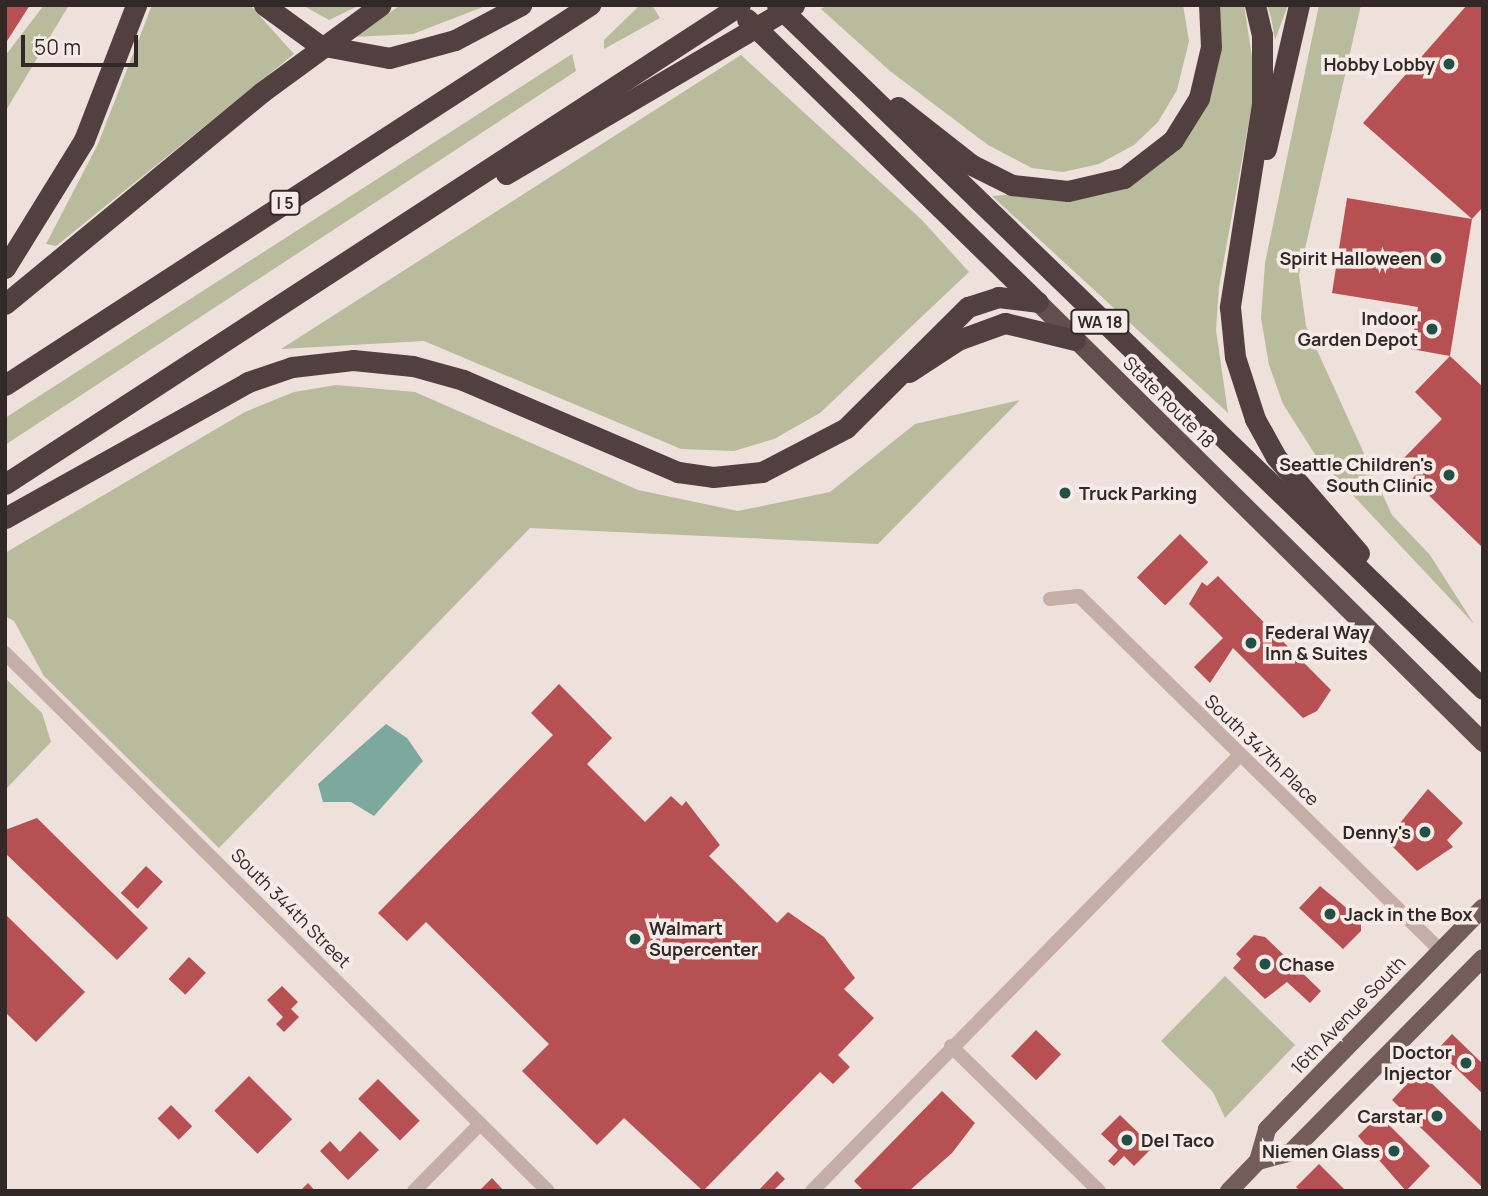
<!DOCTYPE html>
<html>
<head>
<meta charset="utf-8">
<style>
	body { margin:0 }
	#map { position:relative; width:1488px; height:1196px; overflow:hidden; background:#eee0db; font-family:Manrope,sans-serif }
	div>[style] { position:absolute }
	.green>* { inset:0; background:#b9bb9d }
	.water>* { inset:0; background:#7da89e }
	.building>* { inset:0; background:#b75052; transform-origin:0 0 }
	.minor>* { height:14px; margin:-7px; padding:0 7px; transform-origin:7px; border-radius:7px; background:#c5aea8 }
	.primary>* { height:18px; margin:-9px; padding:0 9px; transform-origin:9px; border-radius:9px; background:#735c5a }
	.trunk>* { height:19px; margin:-9.5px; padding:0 9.5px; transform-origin:9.5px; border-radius:9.5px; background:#624e4d }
	.motorway>* { height:21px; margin:-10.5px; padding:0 10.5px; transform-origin:10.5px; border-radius:10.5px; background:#524040 }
	.dots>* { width:19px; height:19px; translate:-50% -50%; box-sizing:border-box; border:4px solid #f6ebe6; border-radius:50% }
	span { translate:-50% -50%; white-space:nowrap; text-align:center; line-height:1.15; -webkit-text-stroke:7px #f6ebe6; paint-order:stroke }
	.shield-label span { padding:2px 5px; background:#f6ebe6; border:2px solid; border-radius:5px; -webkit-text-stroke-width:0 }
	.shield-label { font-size:16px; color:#322827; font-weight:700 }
	.poi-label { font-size:18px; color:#322827; font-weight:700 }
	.right { translate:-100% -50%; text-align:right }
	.left { translate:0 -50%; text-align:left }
	.street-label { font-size:18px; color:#322827 }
	.frame { position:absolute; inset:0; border:7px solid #322827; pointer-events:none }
	.scale { position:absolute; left:21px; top:35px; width:117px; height:32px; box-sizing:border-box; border:4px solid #322827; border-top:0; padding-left:9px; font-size:21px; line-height:24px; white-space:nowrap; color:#322827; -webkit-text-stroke:5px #f6ebe6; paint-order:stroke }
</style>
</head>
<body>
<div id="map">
	<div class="green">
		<i style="clip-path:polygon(44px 5px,69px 5px,5px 112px,5px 56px)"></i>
		<i style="clip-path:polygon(152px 5px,250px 5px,294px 54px,56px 246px,46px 244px,98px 144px)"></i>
		<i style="clip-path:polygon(302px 5px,360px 5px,329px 20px)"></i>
		<i style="clip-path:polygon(401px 5px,488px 5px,413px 34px,352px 37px)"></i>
		<i style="clip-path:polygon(640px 5px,652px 5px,660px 18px,604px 49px,604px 40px)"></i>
		<i style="clip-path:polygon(828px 5px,1183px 5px,1189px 41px,1177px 90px,1158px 122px,1134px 145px,1099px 164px,1063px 172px,1032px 168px,988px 145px,890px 71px,821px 9px)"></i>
		<i style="clip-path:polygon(1218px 5px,1244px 5px,1252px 57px,1253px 99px,1219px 287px,1216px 330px,1228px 413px,992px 196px,1129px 185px,1152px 170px,1178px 146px,1212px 89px,1220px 43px)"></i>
		<i style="clip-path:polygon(1267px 5px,1288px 5px,1275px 40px,1271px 17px)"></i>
		<i style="clip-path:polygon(1319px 5px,1361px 5px,1299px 275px,1306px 326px,1392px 515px,1430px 555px,1474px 624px,1316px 456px,1283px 404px,1269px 365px,1261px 318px,1265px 263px)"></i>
		<i style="clip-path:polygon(572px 54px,576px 71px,5px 445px,5px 418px)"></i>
		<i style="clip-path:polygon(741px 55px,922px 220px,969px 272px,820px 413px,774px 439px,734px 451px,681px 449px,424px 341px,281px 349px)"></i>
		<i style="clip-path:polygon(336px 385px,415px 392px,638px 490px,738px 511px,830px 492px,915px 424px,1020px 400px,878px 544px,530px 528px,219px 848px,44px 676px,14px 621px,5px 616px,5px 553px,245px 412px,294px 392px)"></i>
		<i style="clip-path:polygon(5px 678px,42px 713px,51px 742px,5px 790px)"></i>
		<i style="clip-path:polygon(1225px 976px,1295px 1045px,1225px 1118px,1213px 1092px,1161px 1041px)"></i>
	</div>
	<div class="water">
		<i style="clip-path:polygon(386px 724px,407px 738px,423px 761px,374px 816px,351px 802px,323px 802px,318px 784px)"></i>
	</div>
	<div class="building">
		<i style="clip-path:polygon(5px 5px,30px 5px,7px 41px,5px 40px)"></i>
		<i style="clip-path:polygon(1467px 5px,1483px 5px,1483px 207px,1472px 219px,1450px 356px,1483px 387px,1483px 548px,1412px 479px,1418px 472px,1404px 458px,1442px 419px,1415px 392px,1450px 356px,1411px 349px,1418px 307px,1332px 293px,1347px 198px,1472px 219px,1363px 123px)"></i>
		<i style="left:1180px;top:534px;width:40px;height:61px;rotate:45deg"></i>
		<i style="clip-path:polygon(1218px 576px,1331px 690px,1317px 711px,1303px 718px,1233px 648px,1210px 683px,1194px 667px,1223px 638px,1189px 604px,1202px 582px,1207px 586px)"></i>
		<i style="clip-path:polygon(559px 684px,612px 738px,587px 764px,645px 822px,671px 796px,682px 806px,686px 801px,720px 845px,709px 856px,777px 923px,788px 912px,824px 937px,855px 978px,844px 989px,874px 1018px,838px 1055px,850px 1067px,833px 1084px,820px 1072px,703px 1191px,624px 1118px,597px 1145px,522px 1071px,549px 1044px,426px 922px,407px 941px,378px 913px,553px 735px,531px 713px)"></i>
		<i style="clip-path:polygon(1428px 789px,1463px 823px,1447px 840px,1453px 847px,1417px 871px,1386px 840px)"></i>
		<i style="clip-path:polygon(37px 818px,148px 928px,117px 960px,5px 853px,5px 830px)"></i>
		<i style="left:146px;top:866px;width:23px;height:37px;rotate:43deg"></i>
		<i style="clip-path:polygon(1320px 886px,1361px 920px,1361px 931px,1343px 949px,1299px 908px)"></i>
		<i style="clip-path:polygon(5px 914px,85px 992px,36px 1042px,5px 1012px)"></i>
		<i style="clip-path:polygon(1254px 935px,1265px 937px,1321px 991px,1310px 1003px,1287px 982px,1265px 999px,1233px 968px,1241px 959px,1236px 954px)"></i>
		<i style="left:189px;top:957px;width:23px;height:30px;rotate:43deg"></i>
		<i style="clip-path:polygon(282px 986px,298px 1002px,291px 1009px,299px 1017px,284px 1032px,276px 1024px,283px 1017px,267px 1000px)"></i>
		<i style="left:1036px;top:1030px;width:35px;height:36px;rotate:44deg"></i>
		<i style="clip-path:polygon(1452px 1034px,1483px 1064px,1483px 1094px,1437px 1050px)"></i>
		<i style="clip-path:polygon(1419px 1071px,1483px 1133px,1483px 1188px,1392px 1100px)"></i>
		<i style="left:249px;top:1076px;width:61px;height:49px;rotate:45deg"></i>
		<i style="left:378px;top:1079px;width:59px;height:28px;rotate:45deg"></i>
		<i style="clip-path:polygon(942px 1091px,975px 1123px,952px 1153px,909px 1191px,864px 1191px,854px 1181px)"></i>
		<i style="left:171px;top:1105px;width:30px;height:19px;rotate:45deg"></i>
		<i style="clip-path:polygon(1120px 1115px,1153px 1147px,1134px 1166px,1124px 1156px,1114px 1166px,1108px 1161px,1118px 1150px,1101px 1134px)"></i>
		<i style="clip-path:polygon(1379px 1115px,1430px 1166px,1406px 1191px,1358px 1136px)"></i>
		<i style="clip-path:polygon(360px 1131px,379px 1150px,348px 1180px,320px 1151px,330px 1141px,340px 1152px)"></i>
		<i style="clip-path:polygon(1319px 1164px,1346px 1191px,1300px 1191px,1296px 1187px)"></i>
		<i style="clip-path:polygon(777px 1171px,785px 1179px,773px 1191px,758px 1191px)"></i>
		<i style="clip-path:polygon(492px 1178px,504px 1191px,479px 1191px)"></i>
		<i style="clip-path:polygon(308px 1183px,315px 1191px,300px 1191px)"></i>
	</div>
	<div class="minor">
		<i style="left:1050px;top:599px;width:29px;rotate:-6deg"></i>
		<i style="left:1079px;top:596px;width:507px;rotate:44.44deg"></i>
		<i style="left:5px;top:653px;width:764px;rotate:44.73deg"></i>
		<i style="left:951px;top:1046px;width:207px;rotate:44.4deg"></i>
		<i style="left:414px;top:1191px;width:94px;rotate:-45.4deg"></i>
		<i style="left:812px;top:1191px;width:611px;rotate:-45.53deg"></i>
	</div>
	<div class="primary">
		<i style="left:1258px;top:1161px;width:34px;rotate:-15deg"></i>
		<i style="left:1291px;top:1152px;width:273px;rotate:-45.3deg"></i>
		<i style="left:1229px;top:1191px;width:42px;rotate:-46deg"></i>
		<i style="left:1258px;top:1161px;width:33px;rotate:-74deg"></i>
		<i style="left:1267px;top:1129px;width:309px;rotate:-45.7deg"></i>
	</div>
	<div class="trunk">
		<i style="left:1038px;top:302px;width:626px;rotate:44.68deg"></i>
	</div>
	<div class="motorway">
		<i style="left:264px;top:5px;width:68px;rotate:36deg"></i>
		<i style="left:319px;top:45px;width:71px;rotate:10.5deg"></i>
		<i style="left:389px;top:58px;width:68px;rotate:-15.3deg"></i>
		<i style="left:455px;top:40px;width:75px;rotate:-27.9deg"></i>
		<i style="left:777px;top:5px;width:983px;rotate:44.09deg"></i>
		<i style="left:1255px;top:5px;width:31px;rotate:77deg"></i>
		<i style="left:1262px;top:35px;width:69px;rotate:90deg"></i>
		<i style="left:1262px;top:104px;width:206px;rotate:99deg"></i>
		<i style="left:1230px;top:307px;width:50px;rotate:84.3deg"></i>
		<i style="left:1235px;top:357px;width:65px;rotate:72.1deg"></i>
		<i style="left:1255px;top:419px;width:43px;rotate:61.1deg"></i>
		<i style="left:1276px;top:457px;width:127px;rotate:49.2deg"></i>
		<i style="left:747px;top:19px;width:405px;rotate:44.3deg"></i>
		<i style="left:898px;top:107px;width:94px;rotate:38.1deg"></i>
		<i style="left:972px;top:165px;width:45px;rotate:26.6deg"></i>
		<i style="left:1012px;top:185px;width:56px;rotate:6.1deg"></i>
		<i style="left:1068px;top:191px;width:57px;rotate:-13.1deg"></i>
		<i style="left:1124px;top:178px;width:62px;rotate:-37.8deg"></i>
		<i style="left:1173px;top:140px;width:49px;rotate:-58.2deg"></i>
		<i style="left:1199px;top:98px;width:52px;rotate:-76.8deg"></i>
		<i style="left:1211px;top:47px;width:42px;rotate:-92.7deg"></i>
		<i style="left:1266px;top:149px;width:148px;rotate:-77.1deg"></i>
		<i style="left:506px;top:174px;width:334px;rotate:-30.4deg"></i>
		<i style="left:5px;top:268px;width:150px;rotate:-58.3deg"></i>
		<i style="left:84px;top:140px;width:145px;rotate:-68.9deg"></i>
		<i style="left:5px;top:304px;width:333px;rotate:-39.5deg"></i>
		<i style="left:262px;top:92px;width:147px;rotate:-36.2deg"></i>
		<i style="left:909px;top:372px;width:59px;rotate:-33.1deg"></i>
		<i style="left:958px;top:340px;width:50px;rotate:-19.9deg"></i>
		<i style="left:1005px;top:323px;width:72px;rotate:13.7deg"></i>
		<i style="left:5px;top:385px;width:698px;rotate:-33.01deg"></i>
		<i style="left:5px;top:484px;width:877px;rotate:-33.09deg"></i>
		<i style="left:5px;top:518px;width:278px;rotate:-29.2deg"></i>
		<i style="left:248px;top:382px;width:46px;rotate:-18.8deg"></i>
		<i style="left:292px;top:367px;width:61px;rotate:-6.5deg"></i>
		<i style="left:353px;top:360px;width:60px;rotate:5.7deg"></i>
		<i style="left:413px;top:366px;width:52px;rotate:15.6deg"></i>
		<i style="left:463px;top:380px;width:234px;rotate:23.2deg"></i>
		<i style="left:678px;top:472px;width:35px;rotate:8deg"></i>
		<i style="left:713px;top:477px;width:49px;rotate:-5.8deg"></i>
		<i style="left:762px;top:472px;width:95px;rotate:-27.6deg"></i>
		<i style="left:846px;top:428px;width:172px;rotate:-44.8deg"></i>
		<i style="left:968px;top:307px;width:32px;rotate:-18deg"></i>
		<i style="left:998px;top:297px;width:40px;rotate:7.1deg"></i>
	</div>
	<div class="dots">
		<i style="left:1449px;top:64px;background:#224f46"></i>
		<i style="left:1436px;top:258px;background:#224f46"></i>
		<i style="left:1432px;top:329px;background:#224f46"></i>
		<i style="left:1449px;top:475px;background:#224f46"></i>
		<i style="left:1065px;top:493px;background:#224f46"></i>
		<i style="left:1251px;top:643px;background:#224f46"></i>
		<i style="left:1425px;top:832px;background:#224f46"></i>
		<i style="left:1330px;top:914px;background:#224f46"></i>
		<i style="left:635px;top:939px;background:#224f46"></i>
		<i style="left:1265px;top:964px;background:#224f46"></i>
		<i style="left:1466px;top:1063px;background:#224f46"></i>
		<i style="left:1437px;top:1116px;background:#224f46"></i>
		<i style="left:1127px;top:1140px;background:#224f46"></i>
		<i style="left:1394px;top:1151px;background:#224f46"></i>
	</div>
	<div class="shield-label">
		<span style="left:285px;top:203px">I 5</span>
		<span style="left:1100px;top:322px">WA 18</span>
	</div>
	<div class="poi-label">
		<span class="right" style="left:1435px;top:64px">Hobby Lobby</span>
		<span class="right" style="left:1422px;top:258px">Spirit Halloween</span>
		<span class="right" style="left:1418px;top:329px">Indoor<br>Garden Depot</span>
		<span class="right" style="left:1433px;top:475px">Seattle Children's<br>South Clinic</span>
		<span class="left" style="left:1079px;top:493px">Truck Parking</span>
		<span class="left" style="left:1265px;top:643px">Federal Way<br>Inn &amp; Suites</span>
		<span class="right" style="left:1411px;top:832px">Denny's</span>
		<span class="left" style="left:1344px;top:914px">Jack in the Box</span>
		<span class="left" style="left:649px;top:939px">Walmart<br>Supercenter</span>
		<span class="left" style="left:1279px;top:964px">Chase</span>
		<span class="right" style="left:1452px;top:1063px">Doctor<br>Injector</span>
		<span class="right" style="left:1423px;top:1116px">Carstar</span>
		<span class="left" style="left:1141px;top:1140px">Del Taco</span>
		<span class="right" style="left:1380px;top:1151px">Niemen Glass</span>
	</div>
	<div class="street-label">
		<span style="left:1169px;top:402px;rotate:45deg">State Route 18</span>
		<span style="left:1262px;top:750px;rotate:44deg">South 347th Place</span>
		<span style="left:291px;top:908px;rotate:45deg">South 344th Street</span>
		<span style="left:1348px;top:1015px;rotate:-46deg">16th Avenue South</span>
	</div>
	<div class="frame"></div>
	<div class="scale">50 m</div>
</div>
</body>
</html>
